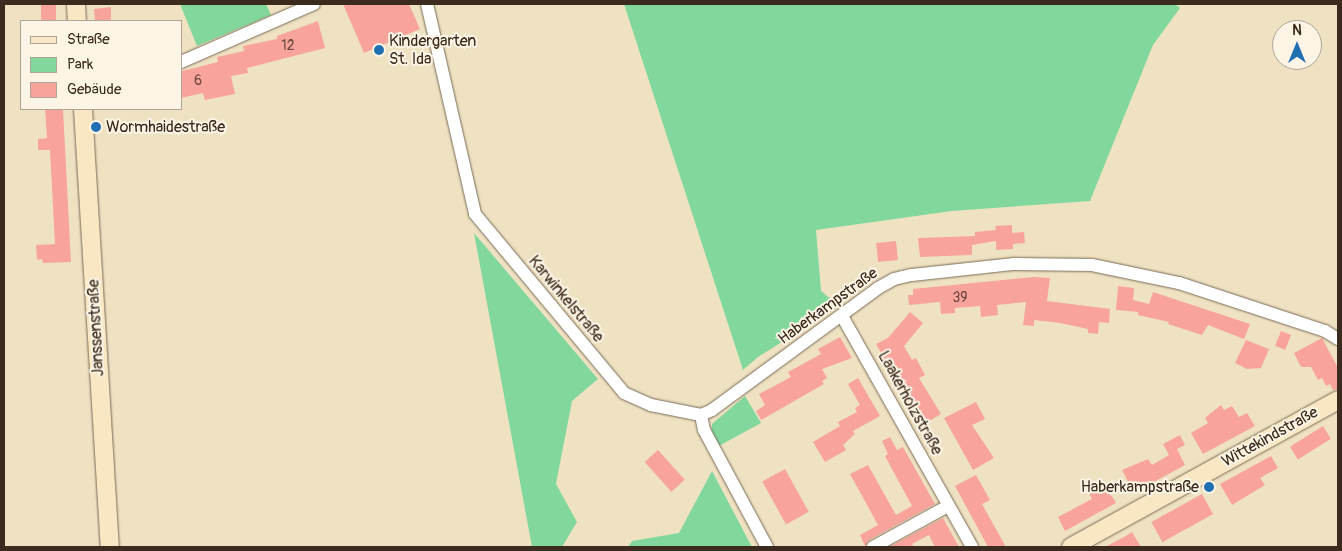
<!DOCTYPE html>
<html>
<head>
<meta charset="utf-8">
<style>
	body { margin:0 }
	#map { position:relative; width:1342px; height:551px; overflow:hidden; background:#efe2c2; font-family:Pangolin,sans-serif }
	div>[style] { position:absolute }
	.green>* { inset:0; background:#82d89c }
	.building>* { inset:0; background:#f8a49d; transform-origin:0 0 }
	.roads { filter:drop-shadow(0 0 1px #7a6a57) drop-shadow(0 0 1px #7a6a57) }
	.street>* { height:12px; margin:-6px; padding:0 6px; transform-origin:6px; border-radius:6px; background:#fff }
	.secondary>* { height:18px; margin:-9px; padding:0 9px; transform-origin:9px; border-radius:9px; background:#f9e7c3 }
	.dots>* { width:14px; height:14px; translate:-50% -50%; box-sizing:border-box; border:2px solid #fcf5e5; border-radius:50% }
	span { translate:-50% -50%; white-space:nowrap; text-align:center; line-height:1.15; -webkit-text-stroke:4px #fcf5e5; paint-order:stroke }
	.number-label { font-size:14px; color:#6a483e }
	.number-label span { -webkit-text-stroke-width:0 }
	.poi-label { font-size:16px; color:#3b2a1e }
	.left { translate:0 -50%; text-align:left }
	.right { translate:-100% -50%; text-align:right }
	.street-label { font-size:16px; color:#3b2a1e }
	.frame { position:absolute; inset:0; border:5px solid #3b2a1e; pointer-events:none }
	.legend { position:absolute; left:20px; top:20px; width:162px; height:90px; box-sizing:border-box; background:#fcf5e5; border:1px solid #afa495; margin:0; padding:6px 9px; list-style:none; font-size:15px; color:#3b2a1e }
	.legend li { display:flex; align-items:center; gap:10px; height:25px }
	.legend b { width:25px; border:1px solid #afa495 }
	.north { position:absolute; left:1272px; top:20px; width:50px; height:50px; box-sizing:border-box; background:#fcf5e5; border:1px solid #afa495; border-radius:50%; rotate:0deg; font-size:14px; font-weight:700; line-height:20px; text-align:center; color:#3b2a1e }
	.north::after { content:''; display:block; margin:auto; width:18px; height:22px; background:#1f6fb2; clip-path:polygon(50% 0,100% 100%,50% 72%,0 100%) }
</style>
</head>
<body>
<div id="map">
	<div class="green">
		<i style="clip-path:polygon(180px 4px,266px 4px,271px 15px,197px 46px)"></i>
		<i style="clip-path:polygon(624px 4px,1175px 4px,1180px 8px,1153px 45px,1090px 201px,952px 211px,816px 230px,821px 291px,839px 306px,758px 357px,743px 370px)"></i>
		<i style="clip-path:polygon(474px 233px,598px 379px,572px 401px,556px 484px,577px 522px,562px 547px,532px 547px)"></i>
		<i style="clip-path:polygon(745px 396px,761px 423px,717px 447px,711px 435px,712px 424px)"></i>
		<i style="clip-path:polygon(712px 471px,752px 547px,628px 547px,632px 541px,679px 533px)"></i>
	</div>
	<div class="building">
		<i style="left:41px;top:4px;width:15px;height:17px"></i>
		<i style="clip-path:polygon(343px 4px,409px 4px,420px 29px,364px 53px)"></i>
		<i style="clip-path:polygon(111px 7px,111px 21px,95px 21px,94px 9px)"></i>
		<i style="clip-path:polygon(318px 21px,325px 48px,247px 68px,248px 73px,231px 76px,235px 94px,205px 100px,203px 93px,181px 98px,182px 71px,218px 62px,217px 57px,244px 51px,243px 46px,277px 39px,277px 36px)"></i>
		<i style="clip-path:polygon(45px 109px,63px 109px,71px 262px,43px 263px,42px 259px,37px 260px,36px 245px,55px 244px,50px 150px,38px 150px,38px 139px,47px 138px)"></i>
		<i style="clip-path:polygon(1012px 225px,1012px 233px,1024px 232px,1025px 243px,1013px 244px,1013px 249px,996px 250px,996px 241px,972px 245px,972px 255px,920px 257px,918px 238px,975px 236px,975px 232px,996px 230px,995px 226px)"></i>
		<i style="left:896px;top:241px;width:19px;height:20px;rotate:84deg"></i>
		<i style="clip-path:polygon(1033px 277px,1050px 278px,1047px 301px,1110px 309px,1109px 323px,1099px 322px,1098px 334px,1088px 333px,1088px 329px,1060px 323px,1034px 320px,1034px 326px,1023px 325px,1026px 302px,997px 305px,998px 315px,981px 317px,980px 306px,955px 308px,955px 313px,941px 314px,940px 302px,909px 305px,908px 295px,913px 295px,913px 289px)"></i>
		<i style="clip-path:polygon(1118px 286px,1134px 288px,1133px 300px,1149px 304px,1153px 292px,1250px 324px,1244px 339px,1208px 325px,1202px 335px,1168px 324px,1169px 322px,1138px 315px,1138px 312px,1116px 310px)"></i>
		<i style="clip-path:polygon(910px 312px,923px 323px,904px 346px,912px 360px,916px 358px,925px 375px,919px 378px,941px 414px,921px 426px,876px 344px,888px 338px)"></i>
		<i style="left:1281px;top:331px;width:11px;height:16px;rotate:22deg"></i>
		<i style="clip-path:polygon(840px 337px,852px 358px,822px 369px,827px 378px,822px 381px,824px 384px,761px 420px,756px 411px,765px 405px,759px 394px,791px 377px,788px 372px,821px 354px,818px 349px)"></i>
		<i style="clip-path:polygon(1322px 338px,1338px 368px,1338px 389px,1333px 390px,1330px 384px,1326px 386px,1322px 378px,1318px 380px,1311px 367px,1301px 367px,1294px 353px)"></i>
		<i style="clip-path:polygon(1246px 340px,1269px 349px,1261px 368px,1247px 369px,1235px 363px)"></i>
		<i style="clip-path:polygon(858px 378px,880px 416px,853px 431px,855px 434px,843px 445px,846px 450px,825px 462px,813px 442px,840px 426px,838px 422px,857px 412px,855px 408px,860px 405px,848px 384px)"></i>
		<i style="clip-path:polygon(976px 402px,985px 419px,972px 425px,994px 458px,973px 470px,944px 418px)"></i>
		<i style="clip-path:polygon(1221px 405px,1224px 410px,1232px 406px,1239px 417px,1247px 413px,1255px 426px,1203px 454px,1191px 433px,1208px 423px,1205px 418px)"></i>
		<i style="left:1323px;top:426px;width:15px;height:39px;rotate:58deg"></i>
		<i style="clip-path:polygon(1180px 435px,1185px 445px,1177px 449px,1185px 465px,1134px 493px,1122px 470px,1148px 459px,1152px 465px,1169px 455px,1163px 444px)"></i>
		<i style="clip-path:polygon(890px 437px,897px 450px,903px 447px,935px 504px,869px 540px,865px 546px,860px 535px,878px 525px,850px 474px,868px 465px,896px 515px,912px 506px,885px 456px,888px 454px,882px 441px)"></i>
		<i style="left:658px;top:450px;width:40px;height:18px;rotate:48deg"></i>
		<i style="clip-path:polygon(1271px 456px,1278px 468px,1260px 478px,1265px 485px,1232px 505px,1220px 484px)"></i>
		<i style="left:785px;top:469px;width:49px;height:26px;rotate:61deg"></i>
		<i style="clip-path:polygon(976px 475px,990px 500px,982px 504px,1006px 547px,988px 547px,955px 486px)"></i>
		<i style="clip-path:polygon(1104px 482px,1116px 503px,1065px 531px,1058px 517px,1092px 499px,1088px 491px)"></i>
		<i style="left:1202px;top:494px;width:23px;height:58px;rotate:61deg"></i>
		<i style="clip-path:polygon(943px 518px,959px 547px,935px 547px,929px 535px,912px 544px,914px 547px,889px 547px)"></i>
		<i style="clip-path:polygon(1132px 532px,1141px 547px,1105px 547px,1124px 537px)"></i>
	</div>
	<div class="roads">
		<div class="street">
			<i style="left:427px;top:4px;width:215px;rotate:77.1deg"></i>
			<i style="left:475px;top:214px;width:233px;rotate:50.2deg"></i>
			<i style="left:624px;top:393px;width:30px;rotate:24deg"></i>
			<i style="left:651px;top:405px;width:51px;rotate:11.3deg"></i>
			<i style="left:181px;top:62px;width:145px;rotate:-23.6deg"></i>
			<i style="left:842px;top:316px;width:265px;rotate:60.6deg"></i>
			<i style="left:701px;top:415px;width:12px;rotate:-24deg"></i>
			<i style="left:712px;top:410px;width:206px;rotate:-36.3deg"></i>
			<i style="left:878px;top:288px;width:18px;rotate:-29deg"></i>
			<i style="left:894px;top:279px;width:18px;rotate:-13deg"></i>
			<i style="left:912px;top:275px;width:103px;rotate:-6.2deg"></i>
			<i style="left:1014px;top:264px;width:78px;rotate:0.7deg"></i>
			<i style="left:1092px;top:265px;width:89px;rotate:11.7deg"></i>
			<i style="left:1179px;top:283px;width:154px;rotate:18.2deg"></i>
			<i style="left:1325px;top:331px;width:15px;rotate:32deg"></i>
			<i style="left:701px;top:415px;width:15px;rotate:79deg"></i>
			<i style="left:704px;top:430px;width:133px;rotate:61.7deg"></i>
			<i style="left:873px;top:547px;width:85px;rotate:-28.7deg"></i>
		</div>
		<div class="secondary">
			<i style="left:76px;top:4px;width:17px;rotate:87deg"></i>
			<i style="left:83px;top:109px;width:439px;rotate:86.5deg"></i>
			<i style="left:1071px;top:547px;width:305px;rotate:-28.8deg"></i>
		</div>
	</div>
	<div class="dots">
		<i style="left:379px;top:50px;background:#1f6fb2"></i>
		<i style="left:96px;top:127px;background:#1f6fb2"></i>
		<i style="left:1209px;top:487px;background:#1f6fb2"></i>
	</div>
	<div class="number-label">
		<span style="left:288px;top:46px">12</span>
		<span style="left:198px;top:81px">6</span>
		<span style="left:960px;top:298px">39</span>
	</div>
	<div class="poi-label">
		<span class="left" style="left:389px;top:50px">Kindergarten<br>St. Ida</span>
		<span class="left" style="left:106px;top:127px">Wormhaidestraße</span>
		<span class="right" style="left:1199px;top:487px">Haberkampstraße</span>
	</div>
	<div class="street-label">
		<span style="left:566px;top:299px;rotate:50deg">Karwinkelstraße</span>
		<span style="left:828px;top:306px;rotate:-36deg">Haberkampstraße</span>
		<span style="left:96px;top:328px;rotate:-93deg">Janssenstraße</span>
		<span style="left:910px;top:403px;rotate:61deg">Laakerholzstraße</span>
		<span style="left:1270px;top:437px;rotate:-29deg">Wittekindstraße</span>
	</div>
	<div class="frame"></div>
	<ul class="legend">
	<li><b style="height:6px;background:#f9e7c3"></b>Straße</li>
	<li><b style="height:14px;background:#82d89c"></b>Park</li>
	<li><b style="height:14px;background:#f8a49d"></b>Gebäude</li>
	</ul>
	<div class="north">N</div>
</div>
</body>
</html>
